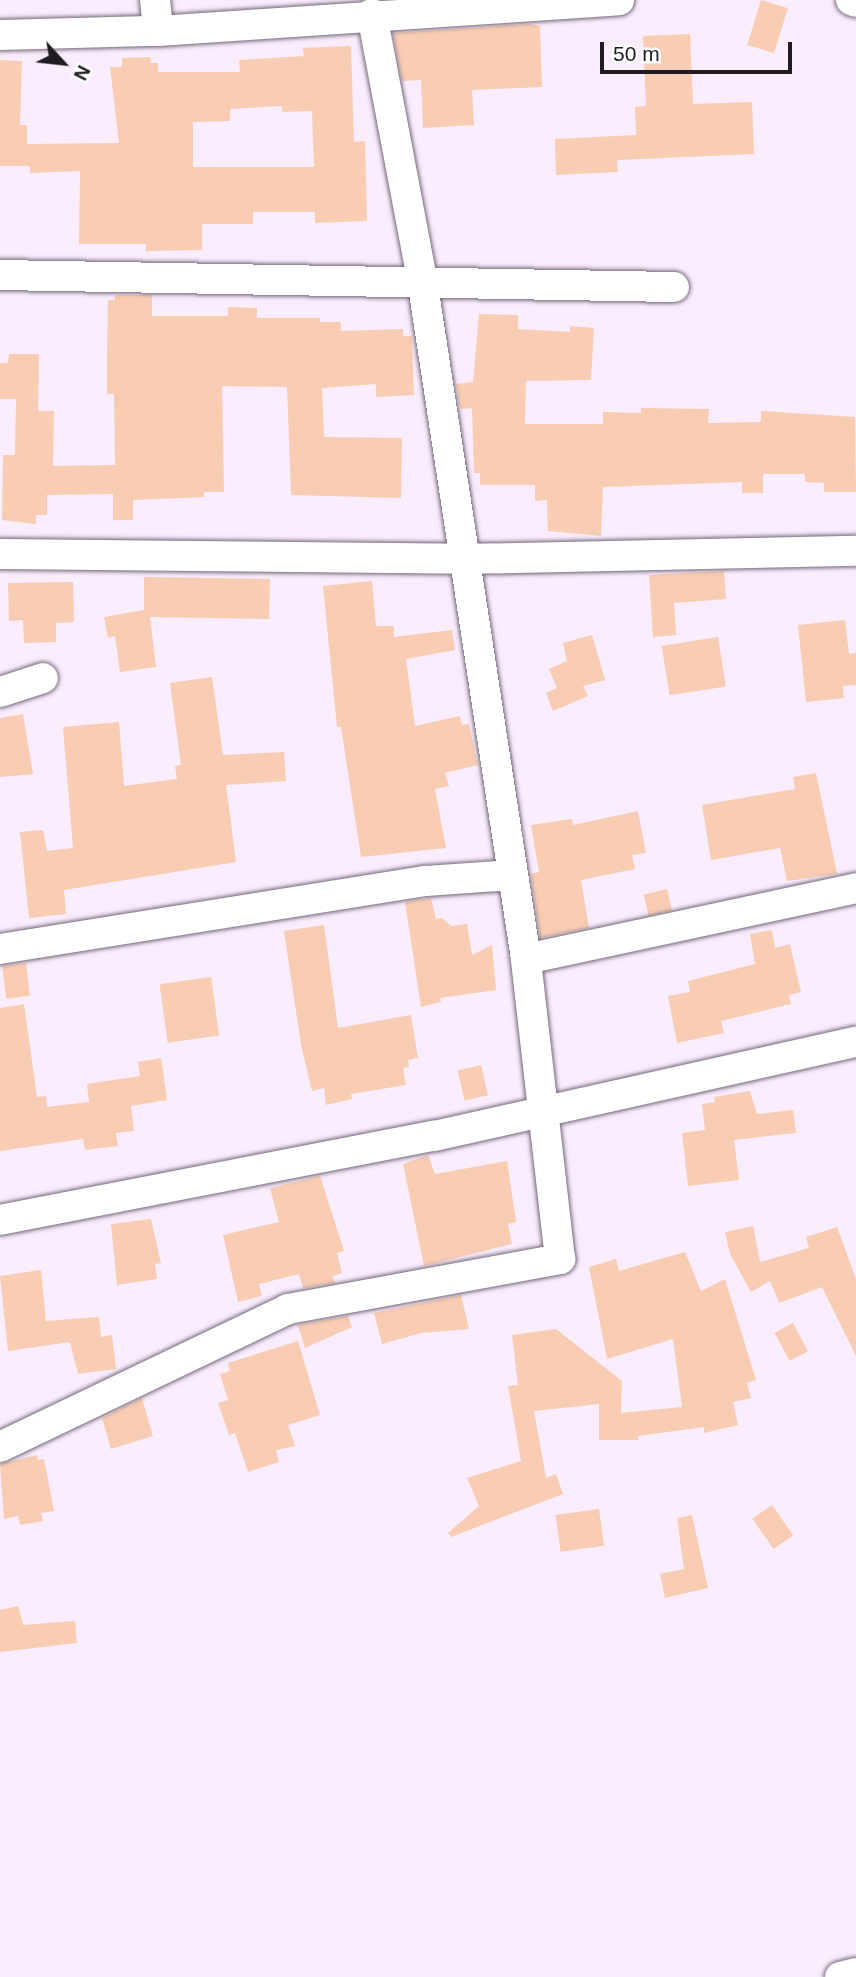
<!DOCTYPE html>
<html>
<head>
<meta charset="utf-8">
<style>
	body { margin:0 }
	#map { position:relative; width:856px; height:1977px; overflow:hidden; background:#f9edfe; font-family:Arial,sans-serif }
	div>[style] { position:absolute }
	.building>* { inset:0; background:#f9cdb3; transform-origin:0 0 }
	.roads { filter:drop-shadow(0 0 2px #746978) drop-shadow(0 0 2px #746978) }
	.street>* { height:30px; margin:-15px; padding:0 15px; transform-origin:15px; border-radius:15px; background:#fff }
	span { translate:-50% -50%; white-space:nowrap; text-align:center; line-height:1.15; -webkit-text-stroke:5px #fff; paint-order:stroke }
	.north { position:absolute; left:28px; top:28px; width:70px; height:70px; -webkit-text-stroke:5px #fff; paint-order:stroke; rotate:117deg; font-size:19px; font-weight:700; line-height:28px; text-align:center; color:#1f1b21 }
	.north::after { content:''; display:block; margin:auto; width:24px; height:32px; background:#1f1b21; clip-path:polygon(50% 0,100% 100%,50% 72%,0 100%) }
	.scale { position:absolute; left:600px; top:42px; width:192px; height:32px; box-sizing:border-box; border:4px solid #1f1b21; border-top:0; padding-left:9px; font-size:21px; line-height:24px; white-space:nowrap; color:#1f1b21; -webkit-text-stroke:5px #fff; paint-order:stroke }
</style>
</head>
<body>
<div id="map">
	<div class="building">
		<i style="left:761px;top:0;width:28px;height:47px;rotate:17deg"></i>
		<i style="clip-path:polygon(530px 24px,540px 26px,542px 87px,472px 90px,474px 125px,423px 128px,421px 80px,402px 81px,393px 33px)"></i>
		<i style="clip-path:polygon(690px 34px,693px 104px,752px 102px,754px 154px,617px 160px,618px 172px,556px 175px,555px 139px,636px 135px,635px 107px,646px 106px,643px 36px)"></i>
		<i style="clip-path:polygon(evenodd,351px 46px,354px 142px,365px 141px,367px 221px,315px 223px,315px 212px,253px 212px,253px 224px,202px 224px,202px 250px,146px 251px,146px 244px,79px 244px,80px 171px,30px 173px,30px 166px,0 166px,0 60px,22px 61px,20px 125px,27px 125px,27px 144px,119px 143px,110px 67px,122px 67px,122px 58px,150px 57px,151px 63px,158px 63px,158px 72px,240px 72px,239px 60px,304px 56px,303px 48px,351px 46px,282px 106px,282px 112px,312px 111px,314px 167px,193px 167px,193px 122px,230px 121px,230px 109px,282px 106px)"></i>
		<i style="clip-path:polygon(115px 295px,152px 295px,152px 316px,228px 316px,228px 307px,257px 308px,257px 318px,320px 318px,320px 322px,341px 322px,341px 331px,403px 329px,403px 336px,412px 336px,414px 395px,376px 397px,376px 384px,322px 388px,324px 437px,402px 438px,401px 498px,291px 495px,287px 387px,222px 386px,224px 492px,204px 492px,204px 497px,133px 500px,133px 520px,113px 520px,113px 494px,47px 495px,47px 515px,36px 515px,36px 524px,2px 520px,3px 455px,15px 455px,16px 399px,0 399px,0 363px,8px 363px,9px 354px,39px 354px,38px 411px,54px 411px,53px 466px,115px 465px,114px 394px,107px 394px,107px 357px,108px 300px,115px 300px)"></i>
		<i style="clip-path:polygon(479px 314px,518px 315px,518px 329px,570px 332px,570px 326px,594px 328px,591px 380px,526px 381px,525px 424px,603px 424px,603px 412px,641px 413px,641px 408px,709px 409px,708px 423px,761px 422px,761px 411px,855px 417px,856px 492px,824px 492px,824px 483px,805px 482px,805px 474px,763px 474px,763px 493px,742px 493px,742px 482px,603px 487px,601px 536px,548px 531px,547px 500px,535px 501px,535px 485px,480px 485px,480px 473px,474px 473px,472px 408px,460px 409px,456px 384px,473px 382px)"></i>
		<i style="clip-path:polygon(724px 571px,726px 599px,674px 603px,676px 635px,653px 637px,649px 575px)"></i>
		<i style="clip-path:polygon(144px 577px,270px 579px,269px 619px,150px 617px,156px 667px,120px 672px,115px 636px,108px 638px,104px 617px,144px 610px)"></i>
		<i style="clip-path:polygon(372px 581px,376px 626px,394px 626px,394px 637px,452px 630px,455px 650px,406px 659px,415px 726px,460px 716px,462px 725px,469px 724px,478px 765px,445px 773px,449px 786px,435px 789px,446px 848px,361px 857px,341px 727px,337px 727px,323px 586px)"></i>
		<i style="clip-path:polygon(73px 582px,74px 622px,56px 623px,56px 642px,24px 643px,23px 620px,9px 621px,8px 583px)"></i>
		<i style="clip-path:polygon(845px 620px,849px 654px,856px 653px,856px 685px,843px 686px,844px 698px,806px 702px,798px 625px)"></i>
		<i style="clip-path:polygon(592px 635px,605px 680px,583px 686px,588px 696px,553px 711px,546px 693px,557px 688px,549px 669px,567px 661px,563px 643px)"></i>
		<i style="left:718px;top:637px;width:50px;height:57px;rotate:81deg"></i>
		<i style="clip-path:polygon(212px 677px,223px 755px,284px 752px,286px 781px,226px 785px,236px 862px,64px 890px,66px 914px,29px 918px,20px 832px,43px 830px,47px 851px,73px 848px,63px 727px,119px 722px,124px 786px,177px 779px,175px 766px,181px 765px,170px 683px)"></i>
		<i style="clip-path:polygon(23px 714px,33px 774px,0 777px,0 718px)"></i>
		<i style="clip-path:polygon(816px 773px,837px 874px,787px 881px,780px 848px,711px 860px,702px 805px,795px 789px,793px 777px)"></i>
		<i style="clip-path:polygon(638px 811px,646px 853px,632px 855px,635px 869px,581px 880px,589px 928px,540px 938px,531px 874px,539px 872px,531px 825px,572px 819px,573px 825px)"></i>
		<i style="left:667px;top:889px;width:22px;height:24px;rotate:77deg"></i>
		<i style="clip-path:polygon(431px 898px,436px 919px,442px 918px,451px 926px,467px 924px,472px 955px,492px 945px,496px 990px,440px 998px,441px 1002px,421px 1007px,405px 902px)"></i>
		<i style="clip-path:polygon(324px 925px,338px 1028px,411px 1015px,418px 1058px,408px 1060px,409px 1067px,403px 1068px,406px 1085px,351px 1094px,352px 1099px,326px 1105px,324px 1088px,312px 1091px,301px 1045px,284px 931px)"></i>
		<i style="clip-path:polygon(772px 930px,775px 948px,790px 944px,801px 992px,789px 995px,791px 1004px,721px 1021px,724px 1033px,677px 1043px,668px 996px,690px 992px,688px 981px,755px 964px,750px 934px)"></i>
		<i style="left:26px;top:963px;width:33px;height:24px;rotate:83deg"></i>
		<i style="left:211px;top:977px;width:59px;height:52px;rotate:82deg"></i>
		<i style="clip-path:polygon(24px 1004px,37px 1097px,46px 1096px,47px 1107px,89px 1102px,87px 1084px,140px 1076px,138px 1062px,161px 1058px,167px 1100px,131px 1106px,134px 1131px,116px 1133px,118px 1146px,85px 1150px,83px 1139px,0 1151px,0 1008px)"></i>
		<i style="left:481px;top:1065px;width:31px;height:24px;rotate:77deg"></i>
		<i style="clip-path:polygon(750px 1091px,757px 1114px,793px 1110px,796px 1133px,734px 1140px,739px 1180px,688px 1186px,682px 1133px,705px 1130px,702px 1104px,715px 1102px,714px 1097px)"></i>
		<i style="clip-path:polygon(428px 1155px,435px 1174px,507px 1161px,516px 1222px,508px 1224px,512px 1244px,424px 1266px,403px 1164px)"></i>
		<i style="clip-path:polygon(320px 1176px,344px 1251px,337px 1253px,342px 1273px,332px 1276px,335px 1283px,303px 1288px,299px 1274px,259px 1284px,262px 1296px,238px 1302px,223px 1235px,279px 1222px,270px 1188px)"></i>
		<i style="clip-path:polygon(151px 1219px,161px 1263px,155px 1264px,157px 1279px,117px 1285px,111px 1224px)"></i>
		<i style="clip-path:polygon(753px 1226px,760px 1262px,809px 1248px,806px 1237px,837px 1227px,856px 1279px,856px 1356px,822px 1287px,779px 1303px,770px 1281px,751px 1292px,730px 1254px,725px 1232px)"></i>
		<i style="clip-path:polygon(685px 1252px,701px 1291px,725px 1279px,756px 1380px,747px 1383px,751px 1398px,733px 1402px,738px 1425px,704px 1433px,704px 1427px,638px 1436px,638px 1440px,599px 1440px,599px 1404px,534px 1411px,546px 1478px,556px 1474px,563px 1494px,451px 1537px,448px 1533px,479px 1506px,467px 1478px,521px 1461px,508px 1386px,518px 1385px,512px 1335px,556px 1329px,622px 1381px,621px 1413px,682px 1407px,673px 1339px,607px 1359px,589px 1267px,616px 1259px,619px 1271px)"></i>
		<i style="clip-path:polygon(41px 1270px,46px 1321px,99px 1317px,101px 1337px,112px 1335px,116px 1369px,78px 1374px,70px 1342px,8px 1351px,0 1276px)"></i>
		<i style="clip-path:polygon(461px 1295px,469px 1329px,421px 1333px,382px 1344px,374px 1313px)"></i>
		<i style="clip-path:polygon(348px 1316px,352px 1327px,305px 1348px,298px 1325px)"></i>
		<i style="left:793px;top:1323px;width:32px;height:21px;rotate:62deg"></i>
		<i style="clip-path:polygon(298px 1341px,320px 1415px,288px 1425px,295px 1446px,276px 1450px,279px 1462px,248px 1472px,235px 1433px,229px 1435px,218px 1403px,228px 1400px,220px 1374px,230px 1371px,228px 1363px)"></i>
		<i style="clip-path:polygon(142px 1398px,153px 1436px,111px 1449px,102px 1418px)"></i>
		<i style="clip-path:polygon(37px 1455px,38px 1460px,44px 1459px,54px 1511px,41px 1513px,43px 1521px,20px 1525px,18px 1516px,4px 1519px,0 1464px)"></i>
		<i style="left:772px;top:1505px;width:37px;height:24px;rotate:55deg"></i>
		<i style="left:599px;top:1509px;width:37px;height:44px;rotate:82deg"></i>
		<i style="clip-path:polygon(692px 1515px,708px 1588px,665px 1598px,660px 1574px,684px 1569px,677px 1518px)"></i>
		<i style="clip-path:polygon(18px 1606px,23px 1625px,75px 1621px,77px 1643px,0 1652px,0 1610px)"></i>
	</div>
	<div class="roads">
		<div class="street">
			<i style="left:155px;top:0;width:31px;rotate:84deg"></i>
			<i style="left:158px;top:31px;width:462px;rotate:-3.8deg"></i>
			<i style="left:851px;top:0;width:5px;rotate:22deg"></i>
			<i style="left:0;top:35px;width:158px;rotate:-1.5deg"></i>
			<i style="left:0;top:275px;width:674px;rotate:1.02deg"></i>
			<i style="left:0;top:554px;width:465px;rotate:0.6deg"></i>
			<i style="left:465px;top:559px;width:391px;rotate:-1.2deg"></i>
			<i style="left:0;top:692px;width:45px;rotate:-18deg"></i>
			<i style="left:0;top:949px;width:431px;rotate:-9.1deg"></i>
			<i style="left:426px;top:881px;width:86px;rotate:-4deg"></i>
			<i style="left:526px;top:959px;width:338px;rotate:-12.1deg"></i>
			<i style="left:0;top:1220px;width:442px;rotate:-11deg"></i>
			<i style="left:434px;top:1136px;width:432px;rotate:-12.6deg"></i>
			<i style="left:0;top:1447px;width:319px;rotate:-25.6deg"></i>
			<i style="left:288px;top:1309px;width:277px;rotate:-10.4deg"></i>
			<i style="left:560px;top:1259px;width:302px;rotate:-96.5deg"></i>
			<i style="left:526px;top:959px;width:688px;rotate:-98.7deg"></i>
			<i style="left:422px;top:279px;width:270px;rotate:-100.7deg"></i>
			<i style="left:840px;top:1977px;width:16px;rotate:-14deg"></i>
		</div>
	</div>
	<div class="north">N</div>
	<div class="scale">50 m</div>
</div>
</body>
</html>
